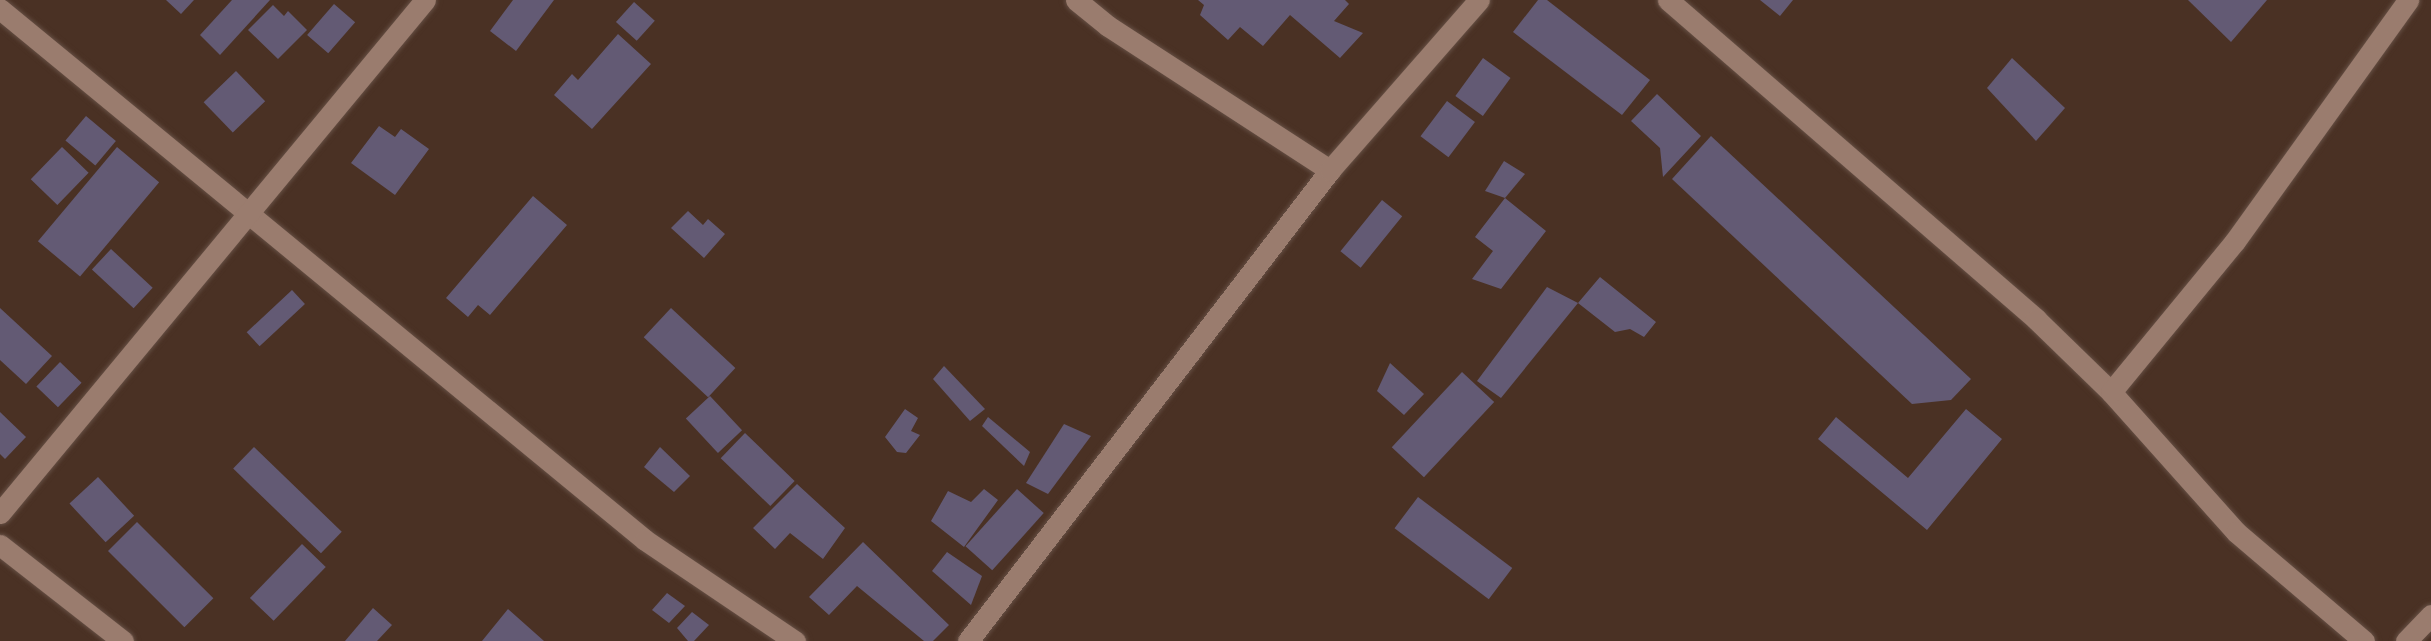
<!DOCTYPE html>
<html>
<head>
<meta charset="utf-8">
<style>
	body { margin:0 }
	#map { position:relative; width:2431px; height:641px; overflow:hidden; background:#4a3124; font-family:"DejaVu Sans",sans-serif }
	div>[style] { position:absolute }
	.building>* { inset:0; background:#635a74; transform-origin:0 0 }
	.roads { filter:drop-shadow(0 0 2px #654f44) drop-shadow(0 0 2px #654f44) }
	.minor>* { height:21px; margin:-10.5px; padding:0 10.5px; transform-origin:10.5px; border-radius:10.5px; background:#9a7c6e }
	span { translate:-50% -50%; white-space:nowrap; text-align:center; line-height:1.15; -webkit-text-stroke:7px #281c16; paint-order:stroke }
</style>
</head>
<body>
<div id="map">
	<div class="building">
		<i style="clip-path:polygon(166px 0,194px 0,181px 14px)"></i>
		<i style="clip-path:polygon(232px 0,270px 0,220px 55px,200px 35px)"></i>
		<i style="clip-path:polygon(513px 0,554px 0,516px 51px,490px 31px)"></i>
		<i style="clip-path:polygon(1198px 0,1345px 0,1349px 4px,1334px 21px,1363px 33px,1340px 58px,1290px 15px,1263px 46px,1240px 27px,1228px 40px,1200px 15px,1204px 5px)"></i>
		<i style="clip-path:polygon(1538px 0,1547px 0,1650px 80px,1622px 115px,1513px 32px)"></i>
		<i style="clip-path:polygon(1760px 0,1793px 0,1780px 16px)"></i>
		<i style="clip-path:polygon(2188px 0,2267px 0,2231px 42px)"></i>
		<i style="left:634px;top:2px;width:28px;height:27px;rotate:42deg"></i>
		<i style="left:334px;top:4px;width:28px;height:41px;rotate:41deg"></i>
		<i style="clip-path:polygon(273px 5px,284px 16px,288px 11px,307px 30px,278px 59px,248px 30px)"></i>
		<i style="clip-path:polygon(618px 34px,651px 64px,592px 129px,554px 95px,572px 74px,578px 80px)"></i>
		<i style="left:1483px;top:58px;width:34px;height:47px;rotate:36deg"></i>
		<i style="clip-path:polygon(2012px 58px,2065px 108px,2036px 141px,1987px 88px)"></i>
		<i style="left:236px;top:71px;width:42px;height:45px;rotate:46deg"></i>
		<i style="clip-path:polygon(1657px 94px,1701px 136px,1663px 177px,1660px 148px,1631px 121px)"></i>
		<i style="left:1447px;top:101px;width:35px;height:44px;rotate:37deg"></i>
		<i style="left:86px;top:116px;width:39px;height:32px;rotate:40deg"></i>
		<i style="clip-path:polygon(379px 126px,395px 137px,401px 129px,429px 149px,395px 195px,351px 163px)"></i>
		<i style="clip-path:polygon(1711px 136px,1971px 379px,1951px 400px,1912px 404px,1672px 179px)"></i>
		<i style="left:62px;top:147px;width:37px;height:45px;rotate:44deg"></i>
		<i style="left:117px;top:147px;width:55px;height:123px;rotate:40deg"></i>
		<i style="clip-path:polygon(1504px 161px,1525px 174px,1505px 198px,1485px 191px)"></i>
		<i style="clip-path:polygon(533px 196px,567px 225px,490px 315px,478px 305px,468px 317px,446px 298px)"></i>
		<i style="clip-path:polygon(1505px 198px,1546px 231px,1501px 289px,1472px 279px,1493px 251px,1475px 237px)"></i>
		<i style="left:1382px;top:200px;width:26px;height:66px;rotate:39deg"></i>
		<i style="clip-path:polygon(688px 211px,703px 225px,708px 219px,725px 234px,704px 258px,671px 228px)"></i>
		<i style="left:111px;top:249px;width:57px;height:28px;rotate:43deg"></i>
		<i style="clip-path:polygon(1600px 277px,1656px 322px,1644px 337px,1630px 329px,1615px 332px,1578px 303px)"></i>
		<i style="clip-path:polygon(1547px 287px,1578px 303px,1501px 398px,1477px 381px)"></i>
		<i style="left:292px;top:290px;width:19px;height:62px;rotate:47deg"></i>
		<i style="clip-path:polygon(0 308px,52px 356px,26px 384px,0 360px)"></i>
		<i style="left:671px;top:308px;width:88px;height:40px;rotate:43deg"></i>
		<i style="left:60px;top:362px;width:30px;height:34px;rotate:44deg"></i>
		<i style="clip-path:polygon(1390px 363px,1424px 394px,1404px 415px,1377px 391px)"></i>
		<i style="clip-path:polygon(944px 366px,985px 409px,970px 421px,933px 379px)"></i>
		<i style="left:1462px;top:372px;width:44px;height:103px;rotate:43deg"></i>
		<i style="left:710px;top:396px;width:47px;height:33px;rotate:47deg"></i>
		<i style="clip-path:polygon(905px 409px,918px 418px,911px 431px,920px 435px,906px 453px,897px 452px,885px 437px)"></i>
		<i style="clip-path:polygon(1966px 409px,2002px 439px,1927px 530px,1818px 439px,1836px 417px,1908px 478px)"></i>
		<i style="clip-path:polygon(0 412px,26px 437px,5px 459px,0 454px)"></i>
		<i style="clip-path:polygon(988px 417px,1030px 452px,1024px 466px,982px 426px)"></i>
		<i style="clip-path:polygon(1064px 424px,1091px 436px,1048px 494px,1026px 483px)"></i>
		<i style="left:745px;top:433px;width:69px;height:35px;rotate:44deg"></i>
		<i style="left:254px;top:447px;width:122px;height:30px;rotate:44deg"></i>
		<i style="clip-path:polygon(660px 447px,690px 476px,674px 492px,644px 467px)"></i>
		<i style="left:98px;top:477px;width:53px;height:39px;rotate:47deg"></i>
		<i style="clip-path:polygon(797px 484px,845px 528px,823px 559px,790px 533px,775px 549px,753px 528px)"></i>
		<i style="clip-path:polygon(984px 489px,998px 500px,964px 547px,931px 521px,948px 491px,971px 502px)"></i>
		<i style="left:1017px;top:489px;width:36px;height:77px;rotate:42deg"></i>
		<i style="left:1418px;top:497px;width:118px;height:39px;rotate:37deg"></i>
		<i style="left:137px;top:522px;width:108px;height:41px;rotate:45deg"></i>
		<i style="clip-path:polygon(863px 542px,949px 625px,933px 641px,924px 641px,857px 586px,829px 615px,809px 597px)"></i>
		<i style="left:302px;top:544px;width:33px;height:75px;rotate:44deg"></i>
		<i style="clip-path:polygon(947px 552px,982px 576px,971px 605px,932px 571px)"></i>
		<i style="clip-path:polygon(667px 593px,685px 606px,669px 623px,652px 610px)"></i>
		<i style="clip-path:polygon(373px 608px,392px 625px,377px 641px,345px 641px)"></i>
		<i style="clip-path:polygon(508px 609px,544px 641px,482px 641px)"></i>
		<i style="clip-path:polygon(692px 612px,709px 625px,694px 641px,688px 641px,677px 628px)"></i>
	</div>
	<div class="roads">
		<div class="minor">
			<i style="left:1076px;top:0;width:41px;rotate:39.1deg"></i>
			<i style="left:1108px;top:26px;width:265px;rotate:33deg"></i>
			<i style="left:1668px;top:0;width:487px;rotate:40.9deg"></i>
			<i style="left:2036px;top:319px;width:105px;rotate:44.2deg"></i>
			<i style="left:2111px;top:392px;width:188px;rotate:48.2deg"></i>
			<i style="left:2236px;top:532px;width:168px;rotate:40.4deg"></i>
			<i style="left:0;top:9px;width:835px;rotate:39.46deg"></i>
			<i style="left:645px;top:540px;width:181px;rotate:34deg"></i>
			<i style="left:2111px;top:392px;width:195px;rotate:-50.6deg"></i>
			<i style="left:2235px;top:241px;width:297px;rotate:-54.3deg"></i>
			<i style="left:0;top:513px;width:666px;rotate:-50.36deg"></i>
			<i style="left:0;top:545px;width:156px;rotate:38deg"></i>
			<i style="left:968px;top:641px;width:594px;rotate:-52.45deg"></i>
			<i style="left:1330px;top:170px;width:226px;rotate:-48.8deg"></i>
			<i style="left:2406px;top:641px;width:36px;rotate:-46deg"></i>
		</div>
	</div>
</div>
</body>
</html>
